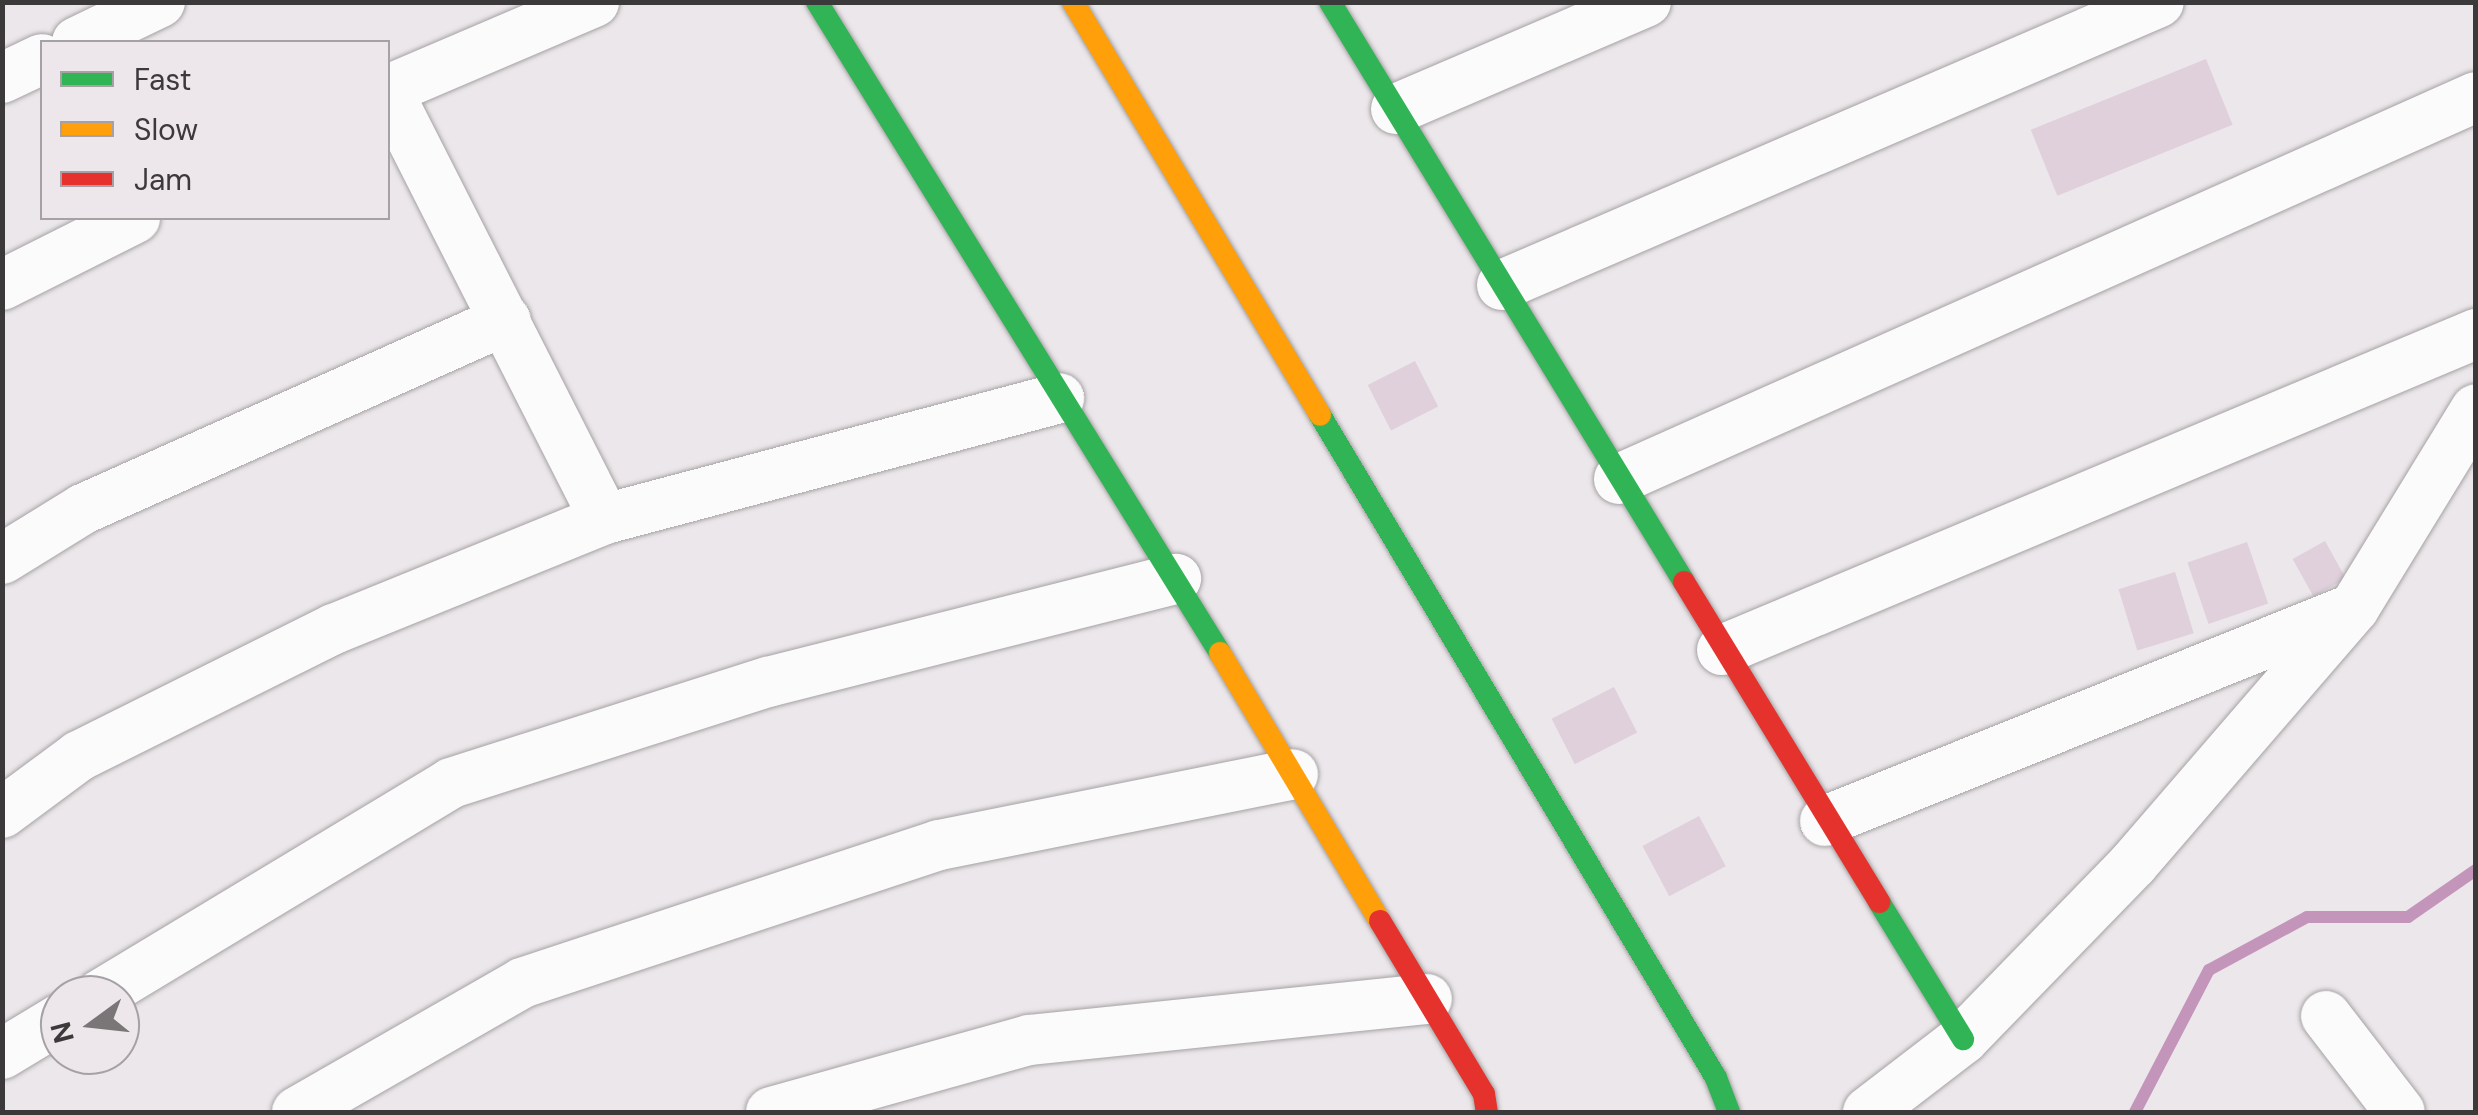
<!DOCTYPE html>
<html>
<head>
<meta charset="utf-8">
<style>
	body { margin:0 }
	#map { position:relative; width:2478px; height:1115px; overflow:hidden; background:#ece7ea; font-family:"DM Sans",sans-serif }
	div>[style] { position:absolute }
	.stream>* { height:12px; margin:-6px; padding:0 6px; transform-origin:6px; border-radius:6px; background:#c495ba }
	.building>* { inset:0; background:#dfd0dc; transform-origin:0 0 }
	.roads { filter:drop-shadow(0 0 2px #a5a2a4) drop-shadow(0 0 2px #a5a2a4) }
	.street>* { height:50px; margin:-25px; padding:0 25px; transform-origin:25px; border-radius:25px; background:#fcfbfc }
	.fast>* { height:22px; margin:-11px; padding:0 11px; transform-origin:11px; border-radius:11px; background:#30b455 }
	.slow>* { height:22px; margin:-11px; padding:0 11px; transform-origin:11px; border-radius:11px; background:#ff9f0a }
	.jam>* { height:22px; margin:-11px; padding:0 11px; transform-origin:11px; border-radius:11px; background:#e5322d }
	span { translate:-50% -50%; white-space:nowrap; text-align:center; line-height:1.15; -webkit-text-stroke:8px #ede6eb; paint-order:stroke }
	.frame { position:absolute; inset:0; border:5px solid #3c393b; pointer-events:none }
	.legend { position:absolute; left:40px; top:40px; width:350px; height:180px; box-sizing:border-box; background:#ede6eb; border:2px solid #a6a1a5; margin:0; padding:12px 18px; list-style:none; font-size:30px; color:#3c393b }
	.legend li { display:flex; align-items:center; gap:20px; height:50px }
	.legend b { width:50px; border:2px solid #a6a1a5 }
	.north { position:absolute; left:40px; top:975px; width:100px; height:100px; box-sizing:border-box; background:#ede6eb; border:2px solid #a6a1a5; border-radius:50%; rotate:255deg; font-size:28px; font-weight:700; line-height:40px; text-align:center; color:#3c393b }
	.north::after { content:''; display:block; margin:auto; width:35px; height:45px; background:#7a7678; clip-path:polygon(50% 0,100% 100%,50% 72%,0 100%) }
</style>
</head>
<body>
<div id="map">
	<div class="stream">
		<i style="left:2135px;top:1112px;width:160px;rotate:-62.5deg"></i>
		<i style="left:2209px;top:970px;width:111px;rotate:-28.4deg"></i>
		<i style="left:2307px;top:917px;width:101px"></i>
		<i style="left:2408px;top:917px;width:83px;rotate:-34.7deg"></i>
	</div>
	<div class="building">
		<i style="left:2206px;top:59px;width:71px;height:189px;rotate:68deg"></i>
		<i style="left:1415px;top:361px;width:51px;height:53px;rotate:63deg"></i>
		<i style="left:2325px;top:541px;width:43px;height:37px;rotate:61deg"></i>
		<i style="left:2247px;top:542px;width:65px;height:63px;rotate:71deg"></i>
		<i style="left:2175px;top:572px;width:64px;height:59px;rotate:73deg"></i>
		<i style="left:1614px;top:687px;width:51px;height:70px;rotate:63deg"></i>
		<i style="left:1699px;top:816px;width:57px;height:64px;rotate:62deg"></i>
	</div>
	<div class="roads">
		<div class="street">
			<i style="left:77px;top:42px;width:92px;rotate:-25.7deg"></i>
			<i style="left:2px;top:78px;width:44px;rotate:-25.4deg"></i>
			<i style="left:388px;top:90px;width:224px;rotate:-23.1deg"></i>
			<i style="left:388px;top:92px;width:479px;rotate:63.1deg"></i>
			<i style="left:1396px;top:109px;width:272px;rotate:-23.2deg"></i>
			<i style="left:2px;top:285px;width:149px;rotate:-26.7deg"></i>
			<i style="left:1502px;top:285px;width:715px;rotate:-23.3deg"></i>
			<i style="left:1619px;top:479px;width:938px;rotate:-24.02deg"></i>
			<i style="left:2px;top:559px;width:95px;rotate:-31.7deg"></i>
			<i style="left:83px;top:509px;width:463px;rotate:-24.1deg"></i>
			<i style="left:1722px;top:650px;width:818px;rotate:-22.74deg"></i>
			<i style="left:2px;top:813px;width:96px;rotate:-36.5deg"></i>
			<i style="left:79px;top:756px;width:285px;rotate:-26.5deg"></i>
			<i style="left:334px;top:629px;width:292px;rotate:-22.1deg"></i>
			<i style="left:605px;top:519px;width:470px;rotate:-14.9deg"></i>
			<i style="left:1825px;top:821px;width:560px;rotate:-21.93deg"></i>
			<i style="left:100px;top:995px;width:410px;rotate:-31.1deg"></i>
			<i style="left:451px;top:783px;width:333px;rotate:-17.7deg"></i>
			<i style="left:768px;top:682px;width:421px;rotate:-14.2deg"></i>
			<i style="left:2326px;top:1016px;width:121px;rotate:52.4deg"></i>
			<i style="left:2px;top:1054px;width:68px;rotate:-31.1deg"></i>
			<i style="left:297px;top:1112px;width:259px;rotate:-29.8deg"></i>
			<i style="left:522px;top:983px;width:439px;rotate:-18.3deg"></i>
			<i style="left:939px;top:845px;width:361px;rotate:-11.3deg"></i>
			<i style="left:771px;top:1112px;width:268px;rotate:-15.6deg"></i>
			<i style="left:1029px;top:1040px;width:400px;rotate:-5.9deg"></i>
			<i style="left:1868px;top:1112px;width:120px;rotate:-37.5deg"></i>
			<i style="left:1963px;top:1039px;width:245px;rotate:-45.8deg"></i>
			<i style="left:2134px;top:863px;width:337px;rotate:-49.2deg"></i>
			<i style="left:2354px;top:608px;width:233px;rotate:-58.5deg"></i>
		</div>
		<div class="fast">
			<i style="left:817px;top:2px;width:766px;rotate:58.24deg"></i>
			<i style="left:1330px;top:2px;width:679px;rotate:58.6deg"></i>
			<i style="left:1320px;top:415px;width:772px;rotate:59.15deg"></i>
			<i style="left:1716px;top:1078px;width:36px;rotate:69deg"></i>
			<i style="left:1879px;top:902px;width:161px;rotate:58.5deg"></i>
		</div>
		<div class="slow">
			<i style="left:1073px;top:2px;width:481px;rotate:59.1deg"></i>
			<i style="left:1220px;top:653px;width:312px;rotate:59.2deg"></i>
		</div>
		<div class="jam">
			<i style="left:1684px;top:582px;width:375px;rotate:58.6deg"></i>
			<i style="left:1380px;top:921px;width:202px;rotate:59deg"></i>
			<i style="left:1484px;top:1094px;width:18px;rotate:81deg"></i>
		</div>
	</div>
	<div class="frame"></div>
	<ul class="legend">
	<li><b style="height:12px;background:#30b455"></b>Fast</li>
	<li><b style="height:12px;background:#ff9f0a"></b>Slow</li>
	<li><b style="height:12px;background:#e5322d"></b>Jam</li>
	</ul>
	<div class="north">N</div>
</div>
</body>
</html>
